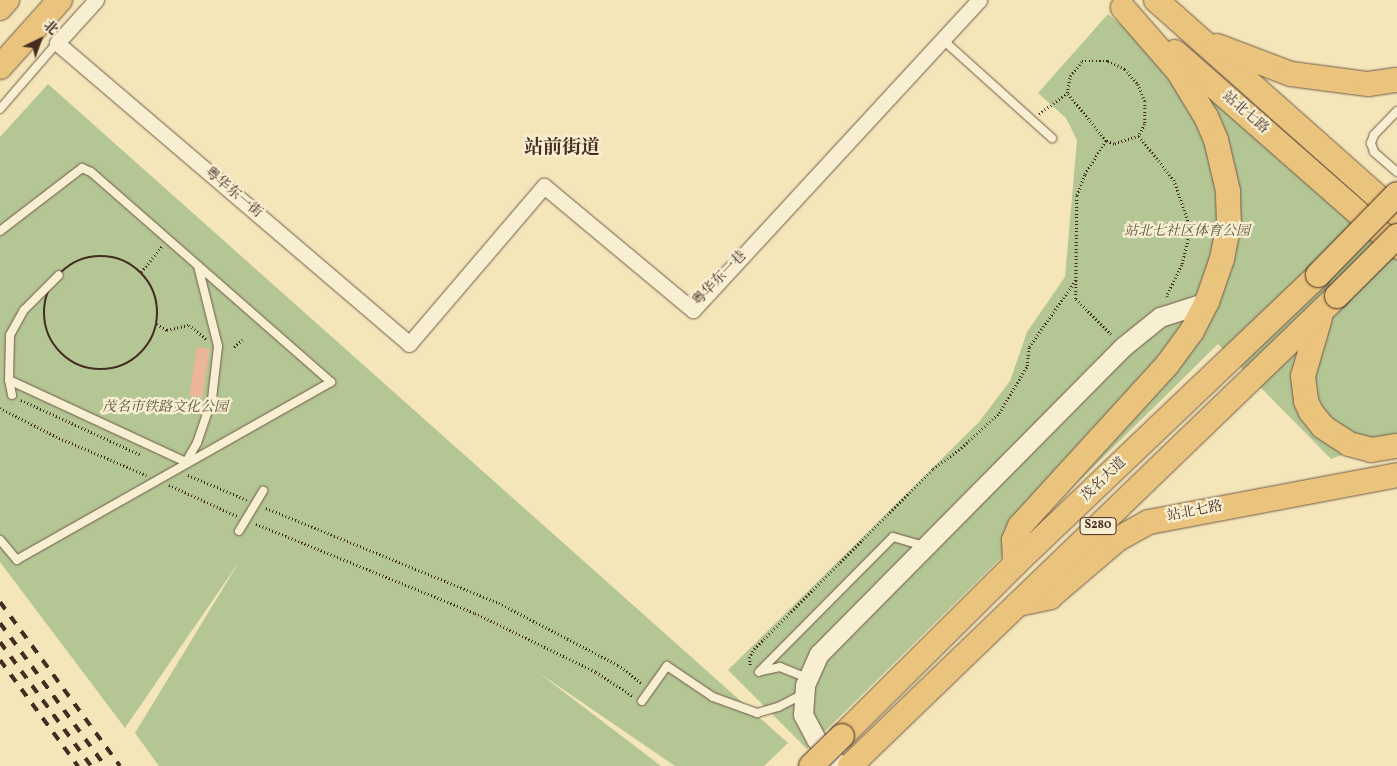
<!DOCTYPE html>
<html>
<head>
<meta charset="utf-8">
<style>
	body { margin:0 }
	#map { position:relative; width:1397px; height:766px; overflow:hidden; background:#f5e6ba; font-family:Vollkorn,"Noto Serif SC",serif }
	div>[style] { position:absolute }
	.green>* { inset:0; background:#b5c695 }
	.building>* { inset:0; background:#eab697; transform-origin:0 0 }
	.path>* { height:2.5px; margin-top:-1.25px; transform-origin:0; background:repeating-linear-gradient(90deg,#442c21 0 1px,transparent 0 3.5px) }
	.path>.ring { margin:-1.25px; padding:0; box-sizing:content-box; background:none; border:2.5px solid #442c21; border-radius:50% }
	.roads { filter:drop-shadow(0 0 1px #705a47) drop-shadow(0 0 1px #705a47) }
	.service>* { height:8px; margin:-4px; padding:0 4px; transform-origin:4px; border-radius:4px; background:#f8efd2 }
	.minor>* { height:15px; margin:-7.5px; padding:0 7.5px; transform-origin:7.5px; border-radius:7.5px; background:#f8efd2 }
	.tertiary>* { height:19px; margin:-9.5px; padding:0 9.5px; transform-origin:9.5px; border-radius:9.5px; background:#f8efd2 }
	.primary>* { height:24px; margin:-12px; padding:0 12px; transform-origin:12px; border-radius:12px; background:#eac37d }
	.rail>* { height:4px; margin-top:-2px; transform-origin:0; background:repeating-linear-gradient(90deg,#442c21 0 9px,transparent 0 18px) }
	.bridges { filter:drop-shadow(0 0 1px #442c21) drop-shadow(0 0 1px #442c21) }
	.primary-bridge>* { height:24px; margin:-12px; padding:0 12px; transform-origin:12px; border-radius:12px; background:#eac37d }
	span { translate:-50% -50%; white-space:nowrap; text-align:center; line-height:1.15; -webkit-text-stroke:4.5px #f8efd2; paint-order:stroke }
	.shield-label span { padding:1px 4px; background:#f8efd2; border:1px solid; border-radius:4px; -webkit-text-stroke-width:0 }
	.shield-label { font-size:12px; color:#442c21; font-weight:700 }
	.street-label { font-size:14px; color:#442c21 }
	.park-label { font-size:14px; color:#60523e; font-style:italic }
	.district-label { font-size:19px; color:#442c21; font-weight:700 }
	.north { position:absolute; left:15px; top:15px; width:50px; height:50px; -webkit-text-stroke:4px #f8efd2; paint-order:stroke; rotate:42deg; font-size:14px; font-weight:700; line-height:20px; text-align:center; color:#442c21 }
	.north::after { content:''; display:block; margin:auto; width:18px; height:22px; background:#442c21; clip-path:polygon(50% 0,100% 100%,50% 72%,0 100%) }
</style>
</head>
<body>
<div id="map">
	<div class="green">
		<i style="clip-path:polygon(1108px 14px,1346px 211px,1397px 260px,1397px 435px,1331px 459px,1218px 344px,807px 749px,728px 670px,979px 422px,1010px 381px,1027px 332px,1065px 277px,1077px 140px,1066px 118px,1038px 93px)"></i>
		<i style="clip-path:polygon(48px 84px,788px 743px,764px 766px,675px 766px,539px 673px,661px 766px,159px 766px,135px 733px,239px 562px,125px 728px,0 562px,0 137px)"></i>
	</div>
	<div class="building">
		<i style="left:197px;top:347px;width:13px;height:49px;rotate:9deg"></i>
	</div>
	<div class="path">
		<i style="left:1039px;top:114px;width:35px;rotate:-37deg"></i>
		<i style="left:1067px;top:93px;width:17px;rotate:-80deg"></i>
		<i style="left:1070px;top:76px;width:19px;rotate:-51deg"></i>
		<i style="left:1082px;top:61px;width:26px"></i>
		<i style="left:1108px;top:61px;width:19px;rotate:25deg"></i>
		<i style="left:1125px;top:69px;width:20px;rotate:49deg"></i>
		<i style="left:1138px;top:84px;width:18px;rotate:68deg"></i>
		<i style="left:1145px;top:101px;width:23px;rotate:90deg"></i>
		<i style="left:1145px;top:124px;width:13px;rotate:117deg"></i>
		<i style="left:1139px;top:136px;width:26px;rotate:162deg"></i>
		<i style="left:1114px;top:144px;width:9px;rotate:-159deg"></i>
		<i style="left:1106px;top:141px;width:62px;rotate:-129.1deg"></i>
		<i style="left:1139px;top:136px;width:56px;rotate:51.5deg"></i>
		<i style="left:1174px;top:180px;width:52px;rotate:70.9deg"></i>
		<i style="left:1191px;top:229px;width:37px;rotate:104deg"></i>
		<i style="left:1182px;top:265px;width:34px;rotate:116deg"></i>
		<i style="left:1167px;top:296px;width:3px;rotate:72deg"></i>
		<i style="left:1106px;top:141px;width:40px;rotate:122deg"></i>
		<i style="left:1085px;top:175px;width:22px;rotate:111deg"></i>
		<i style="left:1077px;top:196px;width:103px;rotate:90.6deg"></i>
		<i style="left:1076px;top:299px;width:52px;rotate:45deg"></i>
		<i class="ring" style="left:44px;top:256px;width:111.5px;height:111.5px"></i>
		<i style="left:141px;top:272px;width:33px;rotate:-51deg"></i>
		<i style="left:157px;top:324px;width:12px;rotate:31deg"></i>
		<i style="left:167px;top:330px;width:23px;rotate:-13deg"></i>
		<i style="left:189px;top:325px;width:22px;rotate:39deg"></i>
		<i style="left:234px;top:347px;width:11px;rotate:-41deg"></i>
		<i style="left:21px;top:400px;width:132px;rotate:24.6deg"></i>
		<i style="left:0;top:408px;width:66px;rotate:27deg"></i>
		<i style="left:59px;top:438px;width:95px;rotate:23deg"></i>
		<i style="left:188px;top:475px;width:64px;rotate:23deg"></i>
		<i style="left:169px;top:485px;width:75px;rotate:24.5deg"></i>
		<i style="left:266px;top:508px;width:252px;rotate:22.2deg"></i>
		<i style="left:499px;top:603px;width:134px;rotate:27.5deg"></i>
		<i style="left:618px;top:665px;width:31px;rotate:37deg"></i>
		<i style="left:256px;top:524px;width:236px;rotate:22.1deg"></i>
		<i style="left:475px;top:613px;width:135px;rotate:26deg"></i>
		<i style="left:596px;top:672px;width:44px;rotate:33deg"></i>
		<i style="left:750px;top:665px;width:7px;rotate:-98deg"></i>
		<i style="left:749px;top:658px;width:10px;rotate:-61deg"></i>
		<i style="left:754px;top:649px;width:254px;rotate:-45.2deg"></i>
		<i style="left:933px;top:469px;width:35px;rotate:-37deg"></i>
		<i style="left:961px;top:448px;width:52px;rotate:-42.6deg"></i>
		<i style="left:999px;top:413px;width:55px;rotate:-59.2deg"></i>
		<i style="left:1027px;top:366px;width:19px;rotate:-84deg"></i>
		<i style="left:1029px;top:347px;width:82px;rotate:-55deg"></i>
	</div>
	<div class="roads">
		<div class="service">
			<i style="left:943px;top:40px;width:147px;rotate:42deg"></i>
			<i style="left:0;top:109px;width:87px;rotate:-49.2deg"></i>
			<i style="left:1397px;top:111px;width:33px;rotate:134deg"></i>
			<i style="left:1374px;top:135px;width:9px;rotate:111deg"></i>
			<i style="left:1371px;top:143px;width:9px;rotate:72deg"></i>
			<i style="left:1374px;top:152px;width:30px;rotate:41deg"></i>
			<i style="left:0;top:231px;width:103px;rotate:-37.5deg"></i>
			<i style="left:82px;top:168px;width:10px;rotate:24deg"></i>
			<i style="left:91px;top:172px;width:319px;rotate:41.2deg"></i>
			<i style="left:331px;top:382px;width:361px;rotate:150.5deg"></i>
			<i style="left:17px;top:560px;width:26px;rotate:-130deg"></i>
			<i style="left:9px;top:380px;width:197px;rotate:24.9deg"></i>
			<i style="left:12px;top:395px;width:15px;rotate:-101deg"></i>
			<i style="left:9px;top:380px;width:45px;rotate:-88.7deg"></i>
			<i style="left:10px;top:335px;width:29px;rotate:-61deg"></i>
			<i style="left:24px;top:310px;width:49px;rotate:-45deg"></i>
			<i style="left:186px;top:462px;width:22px;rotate:-60deg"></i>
			<i style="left:197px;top:443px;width:46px;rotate:-71.2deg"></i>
			<i style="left:212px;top:399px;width:53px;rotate:-83.5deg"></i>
			<i style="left:218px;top:346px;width:82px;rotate:-104deg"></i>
			<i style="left:239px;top:531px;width:47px;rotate:-59deg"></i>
			<i style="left:761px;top:671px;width:19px;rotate:-12deg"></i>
			<i style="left:780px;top:667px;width:29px;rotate:22deg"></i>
			<i style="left:759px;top:672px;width:190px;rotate:-45.2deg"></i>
			<i style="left:893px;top:537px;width:32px;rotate:16deg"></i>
			<i style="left:642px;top:701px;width:43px;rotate:-54.5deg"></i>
			<i style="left:667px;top:666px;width:55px;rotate:34deg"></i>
			<i style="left:713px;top:697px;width:47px;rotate:20deg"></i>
			<i style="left:757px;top:713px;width:22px;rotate:-16deg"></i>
			<i style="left:778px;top:707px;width:29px;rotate:-27deg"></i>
		</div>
		<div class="minor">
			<i style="left:96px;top:0;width:58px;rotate:132.2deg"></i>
			<i style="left:57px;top:43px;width:463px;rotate:40.5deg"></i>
			<i style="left:409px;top:344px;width:208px;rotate:-49.5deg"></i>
			<i style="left:544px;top:186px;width:194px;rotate:39.8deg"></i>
			<i style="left:693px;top:310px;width:422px;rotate:-47.3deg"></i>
		</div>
		<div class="tertiary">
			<i style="left:840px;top:766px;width:36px;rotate:-132deg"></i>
			<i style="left:816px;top:739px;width:27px;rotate:-118deg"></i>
			<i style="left:803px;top:715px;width:30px;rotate:-86deg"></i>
			<i style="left:805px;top:685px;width:34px;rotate:-66deg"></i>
			<i style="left:819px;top:654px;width:433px;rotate:-45.3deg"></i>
			<i style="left:1124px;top:346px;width:46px;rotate:-38.9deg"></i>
			<i style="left:1160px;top:317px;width:49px;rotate:-17.7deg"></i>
		</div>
		<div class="primary">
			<i style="left:1156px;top:0;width:322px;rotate:41.6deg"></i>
			<i style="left:0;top:8px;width:11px;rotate:-49deg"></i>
			<i style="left:1217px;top:46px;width:79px;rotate:20.7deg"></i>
			<i style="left:1291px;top:74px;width:78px;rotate:7.4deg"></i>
			<i style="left:1368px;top:84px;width:29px;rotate:-8deg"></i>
			<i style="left:1175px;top:52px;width:295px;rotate:41.3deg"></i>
			<i style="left:0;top:67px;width:90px;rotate:-48.2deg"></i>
			<i style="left:1320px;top:318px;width:60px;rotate:106.3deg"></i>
			<i style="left:1303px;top:376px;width:25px;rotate:83deg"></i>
			<i style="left:1306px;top:401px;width:12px;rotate:66deg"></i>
			<i style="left:1311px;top:412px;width:19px;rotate:51deg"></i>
			<i style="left:1323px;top:427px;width:31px;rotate:33deg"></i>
			<i style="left:1349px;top:444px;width:23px;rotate:15deg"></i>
			<i style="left:1371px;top:450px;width:26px;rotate:-9deg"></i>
			<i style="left:1015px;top:564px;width:24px;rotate:-92deg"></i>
			<i style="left:1014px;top:540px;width:15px;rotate:-67deg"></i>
			<i style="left:1020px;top:526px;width:218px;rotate:-47.6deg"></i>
			<i style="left:1167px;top:365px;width:42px;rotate:-53.7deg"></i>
			<i style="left:1192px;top:331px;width:33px;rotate:-63deg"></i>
			<i style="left:1207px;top:302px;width:46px;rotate:-70.8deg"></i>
			<i style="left:1222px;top:259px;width:36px;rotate:-79deg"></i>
			<i style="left:1229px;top:224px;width:33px;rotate:-92deg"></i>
			<i style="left:1228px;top:191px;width:52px;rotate:-103.2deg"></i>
			<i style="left:1216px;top:140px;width:25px;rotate:-113deg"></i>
			<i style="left:1206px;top:117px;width:54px;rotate:-121.3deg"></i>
			<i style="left:1178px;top:71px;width:84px;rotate:-131.1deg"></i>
			<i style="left:1018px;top:604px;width:33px;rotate:-12deg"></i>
			<i style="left:1050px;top:597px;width:89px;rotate:-40.5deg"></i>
			<i style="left:1118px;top:539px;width:35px;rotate:-29deg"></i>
			<i style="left:1149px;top:522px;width:252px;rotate:-10.7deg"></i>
			<i style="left:842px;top:736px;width:244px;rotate:-44.8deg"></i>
			<i style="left:1015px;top:564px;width:419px;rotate:-43.6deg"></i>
			<i style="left:850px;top:766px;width:677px;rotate:-43.98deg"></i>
		</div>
	</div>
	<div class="rail">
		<i style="left:0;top:602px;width:203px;rotate:53.8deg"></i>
		<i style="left:0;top:623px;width:177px;rotate:53.7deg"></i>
		<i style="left:0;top:642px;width:154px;rotate:53.7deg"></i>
		<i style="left:0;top:660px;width:132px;rotate:53.7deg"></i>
	</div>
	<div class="bridges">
		<div class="primary-bridge">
			<i style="left:1318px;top:275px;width:113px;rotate:-45.7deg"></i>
			<i style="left:1337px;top:296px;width:85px;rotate:-45deg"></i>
			<i style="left:811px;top:766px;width:43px;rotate:-44.1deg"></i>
		</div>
	</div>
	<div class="shield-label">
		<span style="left:1098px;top:526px">S280</span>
	</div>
	<div class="street-label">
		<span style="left:1245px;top:113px;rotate:41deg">站北七路</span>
		<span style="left:233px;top:193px;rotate:40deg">粤华东一街</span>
		<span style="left:720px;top:279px;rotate:-46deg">粤华东一巷</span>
		<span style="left:1104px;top:480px;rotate:-44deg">茂名大道</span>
		<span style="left:1195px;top:512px;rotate:-11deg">站北七路</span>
	</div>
	<div class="park-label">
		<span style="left:1187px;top:232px">站北七社区体育公园</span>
		<span style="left:165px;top:408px">茂名市铁路文化公园</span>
	</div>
	<div class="district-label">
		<span style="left:562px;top:149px">站前街道</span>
	</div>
	<div class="north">北</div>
</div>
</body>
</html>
